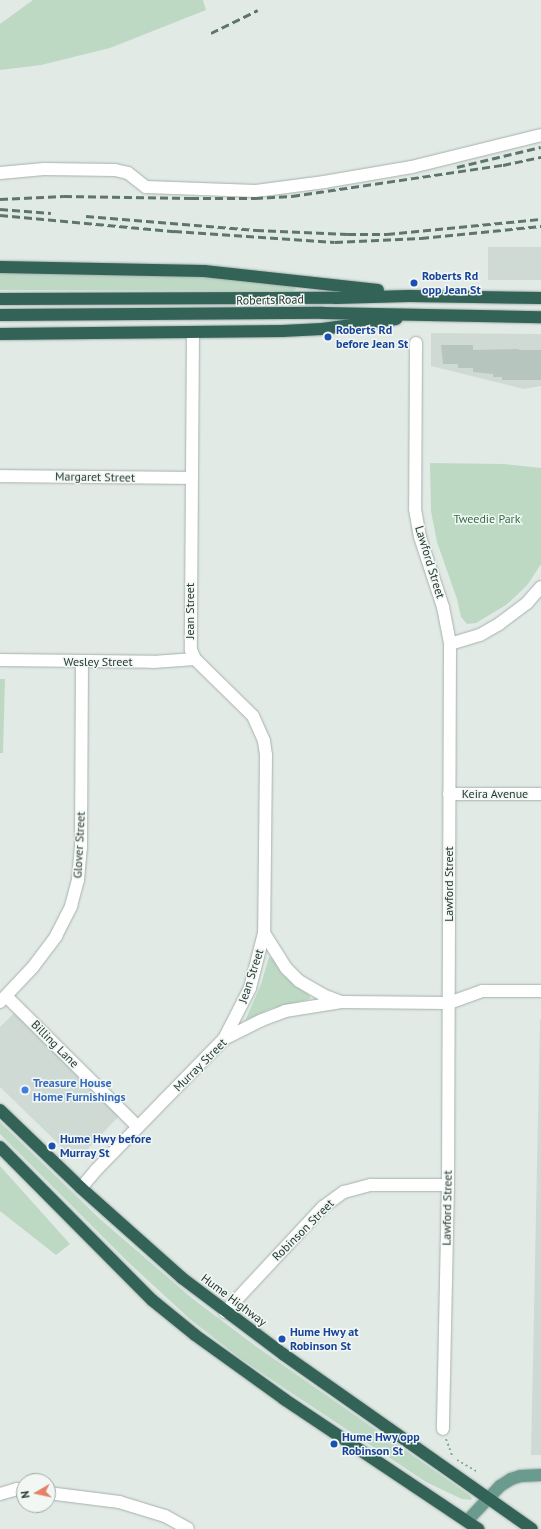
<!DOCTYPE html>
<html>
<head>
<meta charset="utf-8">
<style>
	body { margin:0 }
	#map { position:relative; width:541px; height:1529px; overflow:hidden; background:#e2eae6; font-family:"PT Sans",sans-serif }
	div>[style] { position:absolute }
	.built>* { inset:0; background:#d0dad5; transform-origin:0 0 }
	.green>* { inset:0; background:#bdd9c4 }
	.building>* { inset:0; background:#b7c5bf }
	.path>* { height:2px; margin-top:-1px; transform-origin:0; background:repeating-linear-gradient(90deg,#85ab9e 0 2px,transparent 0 5px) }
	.roads { filter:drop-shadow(0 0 1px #a5b1ad) drop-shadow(0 0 1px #a5b1ad) }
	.minor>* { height:12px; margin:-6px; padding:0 6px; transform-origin:6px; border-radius:6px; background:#fff }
	.major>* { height:12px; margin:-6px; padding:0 6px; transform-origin:6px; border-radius:6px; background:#6b9b8e }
	.highway>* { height:12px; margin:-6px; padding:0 6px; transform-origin:6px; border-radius:6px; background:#336257 }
	.rail>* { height:3px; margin-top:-1.5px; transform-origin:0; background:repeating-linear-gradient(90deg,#5e756e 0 8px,transparent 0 12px) }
	.dots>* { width:11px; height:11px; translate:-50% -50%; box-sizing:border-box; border:2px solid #f2f7f4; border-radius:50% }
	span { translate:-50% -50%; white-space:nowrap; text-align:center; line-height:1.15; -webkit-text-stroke:3px #f2f7f4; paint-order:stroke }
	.transit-label { font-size:12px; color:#164399; font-weight:700 }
	.left { translate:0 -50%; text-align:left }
	.street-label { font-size:12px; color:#243933 }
	.park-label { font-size:12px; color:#326c47 }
	.shop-label { font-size:12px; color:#366cbe; font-weight:700 }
	.north { position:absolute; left:16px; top:1473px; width:40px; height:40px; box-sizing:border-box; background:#f2f7f4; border:1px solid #a0aba7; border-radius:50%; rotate:261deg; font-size:11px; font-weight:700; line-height:16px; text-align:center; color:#243933 }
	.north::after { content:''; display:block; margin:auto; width:14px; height:18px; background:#e38267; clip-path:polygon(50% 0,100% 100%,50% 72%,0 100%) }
</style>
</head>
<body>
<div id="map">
	<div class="built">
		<i style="left:541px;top:247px;width:33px;height:53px;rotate:90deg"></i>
		<i style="clip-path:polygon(431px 333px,541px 334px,541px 386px,524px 389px,431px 366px)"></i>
		<i style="clip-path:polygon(15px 1012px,119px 1116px,83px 1154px,69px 1154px,0 1087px,0 1027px)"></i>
		<i style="clip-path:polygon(540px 1019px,541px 1019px,541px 1455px,531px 1455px)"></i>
	</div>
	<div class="green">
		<i style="clip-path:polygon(33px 0,203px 0,206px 10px,110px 48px,41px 65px,0 70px,0 24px)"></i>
		<i style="clip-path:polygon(0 273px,210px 277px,295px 287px,296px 289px,293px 291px,0 290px)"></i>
		<i style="clip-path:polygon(430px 463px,504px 464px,541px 468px,541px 564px,528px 584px,517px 595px,506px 605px,476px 623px,467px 624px,461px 617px,457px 599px,437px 542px,431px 511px)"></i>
		<i style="clip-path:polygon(0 679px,5px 679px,3px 753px,0 753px)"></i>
		<i style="clip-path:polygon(269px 957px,272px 958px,283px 975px,310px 996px,310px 999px,270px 1009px,245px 1021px,261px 984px)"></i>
		<i style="clip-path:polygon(0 1122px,100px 1219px,193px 1299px,257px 1347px,468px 1494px,472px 1498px,471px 1500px,462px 1499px,426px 1482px,278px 1384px,240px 1358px,191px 1320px,129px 1263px,0 1134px)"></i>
		<i style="clip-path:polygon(0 1166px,70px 1244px,56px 1255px,0 1211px)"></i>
	</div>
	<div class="building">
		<i style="clip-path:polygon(441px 345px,473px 345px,473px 350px,519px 349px,519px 350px,541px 350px,541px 380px,502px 380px,502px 377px,493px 377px,493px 374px,473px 372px,473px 368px,458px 368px,458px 364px,443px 364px)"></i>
	</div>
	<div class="path">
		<i style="left:446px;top:1439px;width:20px;rotate:70deg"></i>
		<i style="left:457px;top:1460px;width:24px;rotate:30deg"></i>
	</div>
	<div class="roads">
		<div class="minor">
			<i style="left:0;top:173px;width:44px;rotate:-5.2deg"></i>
			<i style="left:44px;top:169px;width:71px;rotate:0.8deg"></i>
			<i style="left:115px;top:170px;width:13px;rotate:13deg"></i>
			<i style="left:128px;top:173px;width:23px;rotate:38deg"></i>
			<i style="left:146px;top:187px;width:110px;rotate:2.1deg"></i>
			<i style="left:256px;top:191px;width:69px;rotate:-7.5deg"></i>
			<i style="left:324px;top:182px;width:89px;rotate:-9.7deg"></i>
			<i style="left:412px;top:167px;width:133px;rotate:-13.9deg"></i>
			<i style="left:193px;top:332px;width:318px;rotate:90.4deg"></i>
			<i style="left:191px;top:650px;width:10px;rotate:66deg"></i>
			<i style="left:195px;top:659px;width:81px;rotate:44.5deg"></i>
			<i style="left:253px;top:716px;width:27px;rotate:66deg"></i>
			<i style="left:264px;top:741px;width:14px;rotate:82deg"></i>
			<i style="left:266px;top:755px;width:178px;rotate:90.6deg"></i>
			<i style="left:264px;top:933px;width:57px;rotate:104.3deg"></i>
			<i style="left:250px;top:988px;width:57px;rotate:117deg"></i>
			<i style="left:416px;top:343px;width:166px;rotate:90.3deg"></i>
			<i style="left:415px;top:509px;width:28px;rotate:80deg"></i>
			<i style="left:420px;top:537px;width:74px;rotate:71.8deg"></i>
			<i style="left:443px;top:607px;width:38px;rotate:79deg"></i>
			<i style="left:450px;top:644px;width:541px;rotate:90.21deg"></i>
			<i style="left:448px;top:1185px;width:244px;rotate:91.2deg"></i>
			<i style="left:0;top:476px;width:191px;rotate:0.6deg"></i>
			<i style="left:450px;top:644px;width:31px;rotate:-17deg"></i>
			<i style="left:480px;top:635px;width:22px;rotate:-30deg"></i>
			<i style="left:499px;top:624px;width:35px;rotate:-37deg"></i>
			<i style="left:527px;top:603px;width:21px;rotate:-49deg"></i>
			<i style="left:0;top:660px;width:153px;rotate:0.7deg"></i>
			<i style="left:153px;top:662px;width:42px;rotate:-4.1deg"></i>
			<i style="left:449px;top:794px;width:92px"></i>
			<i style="left:264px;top:933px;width:41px;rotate:57.8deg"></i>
			<i style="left:286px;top:968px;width:18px;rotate:45deg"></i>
			<i style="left:299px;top:981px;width:28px;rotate:30deg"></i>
			<i style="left:323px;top:995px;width:17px;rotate:21deg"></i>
			<i style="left:6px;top:996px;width:186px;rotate:44.8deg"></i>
			<i style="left:0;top:1002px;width:48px;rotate:-46.7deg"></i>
			<i style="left:33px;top:967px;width:39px;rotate:-53deg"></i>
			<i style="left:56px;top:936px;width:34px;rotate:-63deg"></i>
			<i style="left:71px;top:906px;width:27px;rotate:-75deg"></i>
			<i style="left:78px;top:880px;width:32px;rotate:-85deg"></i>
			<i style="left:81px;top:848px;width:186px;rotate:-89.7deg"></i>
			<i style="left:81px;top:1188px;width:23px;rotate:-50deg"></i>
			<i style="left:96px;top:1170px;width:183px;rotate:-45.7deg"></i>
			<i style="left:224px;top:1039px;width:42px;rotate:-26.6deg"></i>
			<i style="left:262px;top:1020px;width:25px;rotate:-21deg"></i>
			<i style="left:285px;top:1011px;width:57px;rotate:-9.1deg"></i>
			<i style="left:341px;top:1002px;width:108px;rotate:0.5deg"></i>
			<i style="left:449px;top:1003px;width:35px;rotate:-20deg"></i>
			<i style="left:482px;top:991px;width:59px"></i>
			<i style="left:225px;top:1312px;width:144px;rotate:-47deg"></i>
			<i style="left:323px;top:1207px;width:26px;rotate:-36deg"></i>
			<i style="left:344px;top:1192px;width:28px;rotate:-15deg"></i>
			<i style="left:371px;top:1185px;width:77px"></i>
			<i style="left:48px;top:1493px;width:72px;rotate:7.2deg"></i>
			<i style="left:119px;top:1502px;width:48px;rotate:16.9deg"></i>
			<i style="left:165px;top:1516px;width:26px;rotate:29deg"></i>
			<i style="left:0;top:1494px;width:18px;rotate:-16deg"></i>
			<i style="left:17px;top:1489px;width:7px;rotate:8deg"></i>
		</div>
		<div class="major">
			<i style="left:467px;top:1521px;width:48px;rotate:-46.7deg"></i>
			<i style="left:500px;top:1486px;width:13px;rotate:-32deg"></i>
			<i style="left:511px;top:1479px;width:10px;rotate:-17deg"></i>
			<i style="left:521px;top:1476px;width:20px;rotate:-3deg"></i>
		</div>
		<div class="highway">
			<i style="left:0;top:267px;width:204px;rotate:1.1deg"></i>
			<i style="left:204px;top:271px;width:175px;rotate:6.2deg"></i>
			<i style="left:0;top:299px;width:335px;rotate:-0.2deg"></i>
			<i style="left:335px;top:298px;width:74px;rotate:-1.5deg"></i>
			<i style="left:409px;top:296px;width:132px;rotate:0.9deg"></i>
			<i style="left:0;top:315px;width:323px;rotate:-0.4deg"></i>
			<i style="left:323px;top:313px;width:218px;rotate:1.1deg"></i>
			<i style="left:0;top:334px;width:282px;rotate:-0.6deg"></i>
			<i style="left:282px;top:331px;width:40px;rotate:-2.9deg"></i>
			<i style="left:322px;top:329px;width:75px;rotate:-7.7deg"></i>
			<i style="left:0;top:1110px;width:112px;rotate:43.9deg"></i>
			<i style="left:81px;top:1188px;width:135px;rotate:41.7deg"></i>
			<i style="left:182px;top:1278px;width:126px;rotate:37deg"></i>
			<i style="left:283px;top:1354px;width:304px;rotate:35.1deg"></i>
			<i style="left:0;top:1147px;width:216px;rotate:45.2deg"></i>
			<i style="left:152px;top:1300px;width:55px;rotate:39.1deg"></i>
			<i style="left:195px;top:1335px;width:110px;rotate:35.7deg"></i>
			<i style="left:284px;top:1399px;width:234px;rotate:33.8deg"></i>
		</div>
	</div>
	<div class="rail">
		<i style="left:211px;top:33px;width:52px;rotate:-26.1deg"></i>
		<i style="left:457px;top:167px;width:86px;rotate:-13.4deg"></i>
		<i style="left:0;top:199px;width:64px;rotate:-2.7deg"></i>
		<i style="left:64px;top:196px;width:127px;rotate:0.9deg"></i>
		<i style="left:191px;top:198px;width:64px"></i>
		<i style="left:255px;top:198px;width:37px;rotate:-3deg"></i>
		<i style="left:292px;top:196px;width:213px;rotate:-8.4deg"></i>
		<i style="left:503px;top:165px;width:39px;rotate:-12deg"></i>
		<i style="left:0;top:209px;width:51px;rotate:4.5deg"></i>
		<i style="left:0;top:215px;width:175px;rotate:5.3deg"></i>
		<i style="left:174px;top:231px;width:161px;rotate:3.9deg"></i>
		<i style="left:335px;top:242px;width:86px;rotate:-2.7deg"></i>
		<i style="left:421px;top:238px;width:121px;rotate:-5.7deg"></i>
		<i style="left:86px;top:216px;width:171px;rotate:4.7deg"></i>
		<i style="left:256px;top:230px;width:92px;rotate:2.5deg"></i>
		<i style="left:348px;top:234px;width:39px"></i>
		<i style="left:387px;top:234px;width:155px;rotate:-5.6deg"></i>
	</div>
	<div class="dots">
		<i style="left:414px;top:283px;background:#1a4fb4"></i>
		<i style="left:328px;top:337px;background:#1a4fb4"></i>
		<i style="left:25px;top:1090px;background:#3f7fe0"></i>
		<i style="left:52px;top:1146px;background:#1a4fb4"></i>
		<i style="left:282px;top:1339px;background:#1a4fb4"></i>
		<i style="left:334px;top:1444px;background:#1a4fb4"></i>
	</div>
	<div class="transit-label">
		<span class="left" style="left:422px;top:283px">Roberts Rd<br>opp Jean St</span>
		<span class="left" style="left:336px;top:337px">Roberts Rd<br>before Jean St</span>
		<span class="left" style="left:60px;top:1146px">Hume Hwy before<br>Murray St</span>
		<span class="left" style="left:290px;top:1339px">Hume Hwy at<br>Robinson St</span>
		<span class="left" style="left:342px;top:1444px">Hume Hwy opp<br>Robinson St</span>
	</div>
	<div class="street-label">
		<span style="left:270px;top:300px;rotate:-1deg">Roberts Road</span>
		<span style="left:95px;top:477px;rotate:1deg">Margaret Street</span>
		<span style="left:430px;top:562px;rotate:73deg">Lawford Street</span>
		<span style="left:190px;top:611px;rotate:-90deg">Jean Street</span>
		<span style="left:98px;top:662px">Wesley Street</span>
		<span style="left:495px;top:794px">Keira Avenue</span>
		<span style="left:79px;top:845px;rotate:-87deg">Glover Street</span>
		<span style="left:449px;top:884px;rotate:-90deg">Lawford Street</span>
		<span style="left:251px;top:976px;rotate:-72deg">Jean Street</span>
		<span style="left:55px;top:1044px;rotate:45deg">Billing Lane</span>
		<span style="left:200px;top:1065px;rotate:-45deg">Murray Street</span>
		<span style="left:447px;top:1208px;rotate:-89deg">Lawford Street</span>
		<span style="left:303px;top:1230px;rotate:-45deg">Robinson Street</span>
		<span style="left:234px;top:1300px;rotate:37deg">Hume Highway</span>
	</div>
	<div class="park-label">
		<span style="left:487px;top:519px">Tweedie Park</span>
	</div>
	<div class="shop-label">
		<span class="left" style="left:33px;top:1090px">Treasure House<br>Home Furnishings</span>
	</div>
	<div class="north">N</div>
</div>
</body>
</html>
